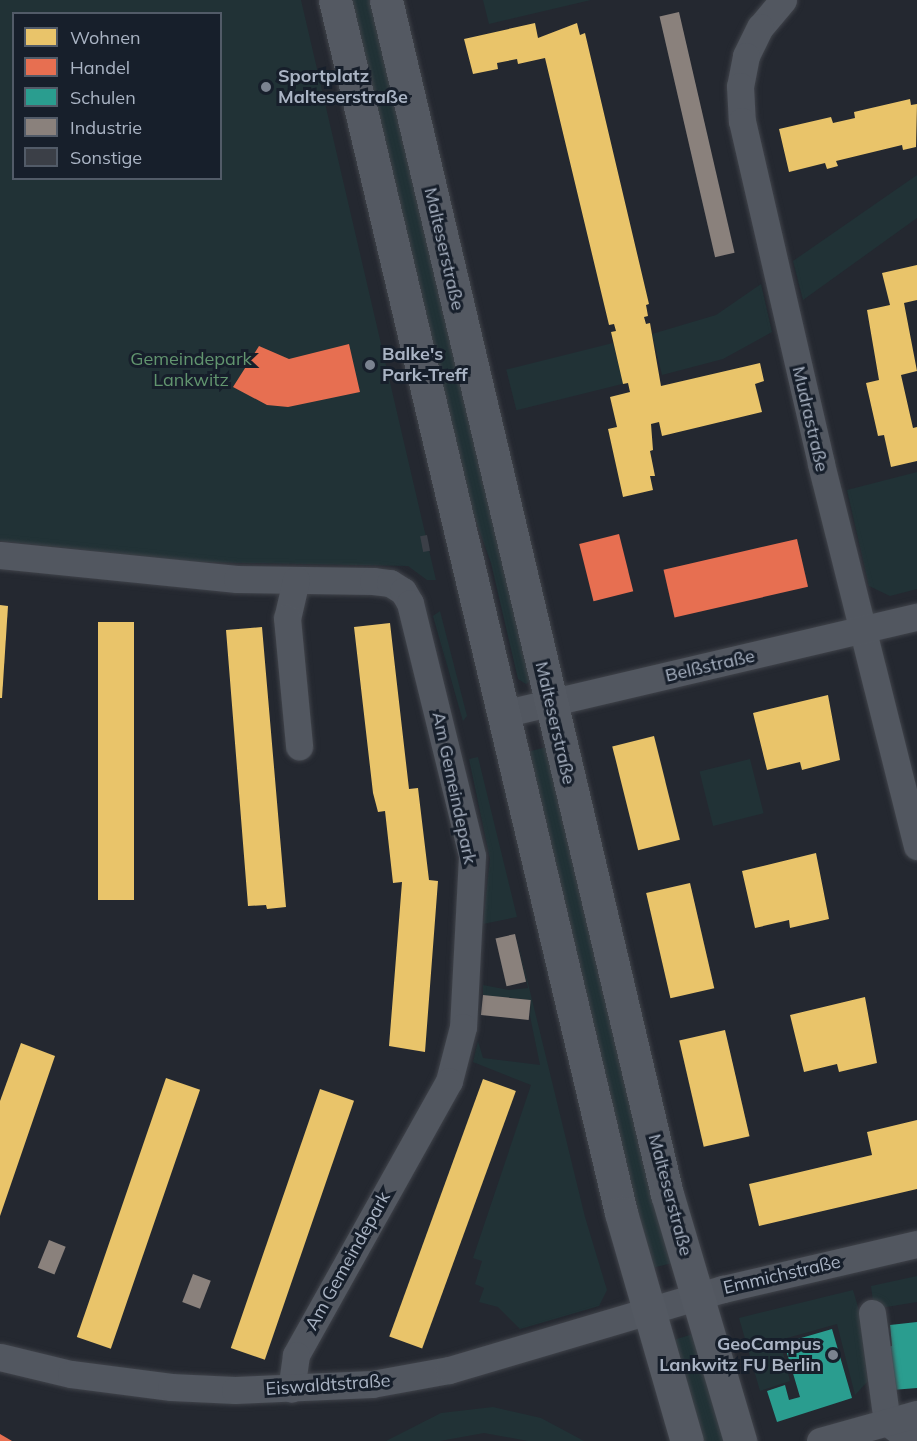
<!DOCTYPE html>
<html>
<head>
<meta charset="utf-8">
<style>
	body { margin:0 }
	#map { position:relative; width:917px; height:1441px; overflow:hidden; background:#242830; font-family:Mulish,sans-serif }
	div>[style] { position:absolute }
	.green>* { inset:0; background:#213236; transform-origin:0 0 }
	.homes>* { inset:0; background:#e9c46a; transform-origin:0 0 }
	.shops>* { inset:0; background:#e76f51; transform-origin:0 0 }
	.schools>* { inset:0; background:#2a9d8f }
	.industry>* { inset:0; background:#8a817c; transform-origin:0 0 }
	.building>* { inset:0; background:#3b3f47; transform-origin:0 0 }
	.roads { filter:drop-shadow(0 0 2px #40434a) drop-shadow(0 0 2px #40434a) }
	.minor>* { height:27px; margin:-13.5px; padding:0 13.5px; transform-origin:13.5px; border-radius:13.5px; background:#525760 }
	.major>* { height:33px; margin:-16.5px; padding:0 16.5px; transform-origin:16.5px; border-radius:16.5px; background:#545962 }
	.dots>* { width:16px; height:16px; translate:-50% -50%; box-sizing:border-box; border:3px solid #171f2b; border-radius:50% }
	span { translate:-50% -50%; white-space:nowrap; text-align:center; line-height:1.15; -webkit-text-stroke:6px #171f2b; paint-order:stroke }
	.poi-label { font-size:18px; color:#aab4c4; font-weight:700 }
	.left { translate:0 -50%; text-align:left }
	.right { translate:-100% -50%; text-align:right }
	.street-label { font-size:18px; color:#aab4c4 }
	.park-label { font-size:18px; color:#62956f }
	.legend { position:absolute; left:12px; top:12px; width:210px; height:168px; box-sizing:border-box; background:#171f2b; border:2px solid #525b68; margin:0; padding:8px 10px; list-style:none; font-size:18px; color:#aab4c4 }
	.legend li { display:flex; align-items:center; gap:12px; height:30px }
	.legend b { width:30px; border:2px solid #525b68 }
</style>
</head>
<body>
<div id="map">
	<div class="green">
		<i style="clip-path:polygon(evenodd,0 0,301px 0,436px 580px,427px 580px,408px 566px,196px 562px,0 541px,0 0,14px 14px,220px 14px,220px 178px,14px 178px,14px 14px)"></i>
		<i style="clip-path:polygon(348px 0,373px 0,530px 681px,526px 684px,518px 679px,491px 563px,462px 482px)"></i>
		<i style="clip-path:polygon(483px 0,591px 0,489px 24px)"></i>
		<i style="clip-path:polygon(917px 175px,917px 218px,803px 300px,793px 261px)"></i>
		<i style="clip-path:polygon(761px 284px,772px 332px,723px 359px,662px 375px,652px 334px,716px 315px)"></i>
		<i style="left:613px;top:343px;width:42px;height:110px;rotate:76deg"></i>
		<i style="clip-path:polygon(917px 472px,917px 589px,890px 596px,869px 586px,847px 490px)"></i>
		<i style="clip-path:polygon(440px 611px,467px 716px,463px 721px,433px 616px)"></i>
		<i style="left:547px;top:747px;width:531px;height:24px;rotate:76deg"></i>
		<i style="clip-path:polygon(478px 757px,517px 917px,483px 924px,490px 859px,469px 759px)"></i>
		<i style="left:750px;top:759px;width:56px;height:52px;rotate:76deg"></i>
		<i style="clip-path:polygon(516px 934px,585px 1217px,607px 1290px,599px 1306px,520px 1329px,498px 1307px,479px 1302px,484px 1288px,475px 1284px,482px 1261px,473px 1258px,531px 1085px,473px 1062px,478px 1041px,483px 1058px,540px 1065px,530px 1016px,531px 1000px,483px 995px,483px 985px,509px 990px,528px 988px)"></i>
		<i style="clip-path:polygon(917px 1276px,917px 1302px,874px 1309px,871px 1286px)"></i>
		<i style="clip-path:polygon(853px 1290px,868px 1341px,870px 1379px,855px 1395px,837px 1324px,780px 1340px,790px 1381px,760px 1391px,739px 1318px)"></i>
		<i style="left:693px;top:1334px;width:112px;height:23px;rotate:73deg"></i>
		<i style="clip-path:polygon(493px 1407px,541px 1418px,584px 1441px,528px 1441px,484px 1433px,440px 1441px,386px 1441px,441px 1413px)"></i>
	</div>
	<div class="homes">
		<i style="clip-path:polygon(535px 23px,538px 38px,577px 23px,580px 35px,585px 33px,649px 304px,646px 305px,648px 316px,644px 317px,646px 324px,650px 323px,661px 386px,760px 363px,764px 381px,755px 384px,762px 412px,662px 436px,659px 422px,651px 424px,653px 450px,650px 451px,655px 476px,650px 476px,653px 490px,623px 497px,608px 429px,617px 427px,610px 397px,630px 392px,628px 383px,623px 384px,611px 332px,616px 331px,614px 324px,609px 325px,545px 58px,518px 64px,517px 59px,497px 63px,498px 69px,473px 74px,464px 39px)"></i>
		<i style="clip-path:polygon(910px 99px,911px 105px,917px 104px,916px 147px,903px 150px,902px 145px,836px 161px,838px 166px,827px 169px,825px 163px,789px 172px,779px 129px,831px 117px,833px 123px,855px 118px,854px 112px)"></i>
		<i style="clip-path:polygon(917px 265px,917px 300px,904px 303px,917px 371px,901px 375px,913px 428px,917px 427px,917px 461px,891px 467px,884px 435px,878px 436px,866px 383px,879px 380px,867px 310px,890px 305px,882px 273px)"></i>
		<i style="clip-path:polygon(0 605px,8px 606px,2px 698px,0 698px)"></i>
		<i style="left:98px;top:622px;width:36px;height:278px"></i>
		<i style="clip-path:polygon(390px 623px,409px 789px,418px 788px,429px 880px,438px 881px,425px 1052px,389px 1046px,402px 882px,393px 883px,385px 811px,378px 812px,373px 793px,354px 627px)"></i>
		<i style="clip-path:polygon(262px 627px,286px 907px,267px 909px,266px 905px,248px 906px,226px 630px)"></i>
		<i style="clip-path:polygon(828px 695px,840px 760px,802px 770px,800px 762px,767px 770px,753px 713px)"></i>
		<i style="left:654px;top:736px;width:107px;height:43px;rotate:76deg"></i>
		<i style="clip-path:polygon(816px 853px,829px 919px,790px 928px,789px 920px,755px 928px,742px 871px)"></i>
		<i style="left:690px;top:883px;width:108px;height:45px;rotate:77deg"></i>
		<i style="clip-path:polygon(865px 997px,877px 1063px,839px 1072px,837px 1064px,804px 1072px,790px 1015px)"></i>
		<i style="left:725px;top:1030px;width:109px;height:47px;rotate:77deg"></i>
		<i style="clip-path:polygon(21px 1043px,55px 1056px,0 1216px,0 1101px)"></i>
		<i style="left:166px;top:1078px;width:36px;height:274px;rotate:19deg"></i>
		<i style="left:483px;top:1079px;width:35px;height:274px;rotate:20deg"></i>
		<i style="left:320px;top:1089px;width:36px;height:274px;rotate:19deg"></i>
		<i style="clip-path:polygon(917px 1120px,917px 1189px,759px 1226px,749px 1184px,872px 1155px,867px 1132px)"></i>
	</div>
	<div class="shops">
		<i style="clip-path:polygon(349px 344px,360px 392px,288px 407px,267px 405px,233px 387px,259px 346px,289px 359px)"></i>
		<i style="left:619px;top:534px;width:59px;height:41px;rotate:76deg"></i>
		<i style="left:797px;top:539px;width:49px;height:137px;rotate:77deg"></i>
		<i style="clip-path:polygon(0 1434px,12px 1441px,0 1441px)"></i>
	</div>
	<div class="schools">
		<i style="clip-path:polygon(917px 1322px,917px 1388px,892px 1390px,885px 1347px,892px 1346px,890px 1325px)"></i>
		<i style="clip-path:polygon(832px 1329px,852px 1398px,777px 1422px,767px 1391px,785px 1385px,789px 1400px,800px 1397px,784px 1343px)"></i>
	</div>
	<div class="industry">
		<i style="left:679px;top:12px;width:247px;height:20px;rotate:77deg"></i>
		<i style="left:515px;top:934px;width:49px;height:20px;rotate:77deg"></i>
		<i style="left:483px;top:995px;width:48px;height:20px;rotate:6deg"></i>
		<i style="left:49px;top:1240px;width:18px;height:30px;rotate:22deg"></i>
		<i style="left:193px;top:1274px;width:19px;height:30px;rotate:21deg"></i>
	</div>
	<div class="building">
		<i style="left:427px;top:535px;width:16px;height:7px;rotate:79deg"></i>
	</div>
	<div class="roads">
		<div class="minor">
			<i style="left:783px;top:0;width:35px;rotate:130deg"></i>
			<i style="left:760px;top:27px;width:32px;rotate:116deg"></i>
			<i style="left:746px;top:56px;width:31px;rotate:101deg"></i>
			<i style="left:740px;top:86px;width:35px;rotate:87deg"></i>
			<i style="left:742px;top:121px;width:352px;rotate:77deg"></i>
			<i style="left:821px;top:464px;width:394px;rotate:75.9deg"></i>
			<i style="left:0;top:555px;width:238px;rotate:5.8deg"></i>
			<i style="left:237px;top:579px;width:136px;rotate:0.8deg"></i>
			<i style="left:373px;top:581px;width:17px;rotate:7deg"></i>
			<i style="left:390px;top:583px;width:15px;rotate:32deg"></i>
			<i style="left:403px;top:591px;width:14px;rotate:60deg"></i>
			<i style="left:410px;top:603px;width:260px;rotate:76.2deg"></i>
			<i style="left:472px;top:856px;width:171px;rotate:93deg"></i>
			<i style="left:463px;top:1027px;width:56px;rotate:104.5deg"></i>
			<i style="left:449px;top:1081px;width:314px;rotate:119.2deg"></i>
			<i style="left:296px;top:1355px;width:34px;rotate:98deg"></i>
			<i style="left:296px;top:580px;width:39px;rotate:103deg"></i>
			<i style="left:287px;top:618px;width:129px;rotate:84.6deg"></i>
			<i style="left:502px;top:714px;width:426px;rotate:-13.2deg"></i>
			<i style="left:872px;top:1313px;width:110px;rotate:82.2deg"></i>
			<i style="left:887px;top:1422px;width:31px;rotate:37deg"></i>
			<i style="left:0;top:1357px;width:73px;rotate:13.5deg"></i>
			<i style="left:71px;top:1374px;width:101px;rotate:7.4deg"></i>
			<i style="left:171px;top:1387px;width:64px;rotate:2.7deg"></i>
			<i style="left:235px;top:1390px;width:137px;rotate:-2.5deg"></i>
			<i style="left:372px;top:1384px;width:78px;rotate:-10.3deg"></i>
			<i style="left:449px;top:1370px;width:286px;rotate:-16.5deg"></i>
			<i style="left:723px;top:1289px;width:199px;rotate:-13.1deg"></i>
			<i style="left:820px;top:1441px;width:101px;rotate:-15.6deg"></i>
		</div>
		<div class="major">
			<i style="left:335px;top:0;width:1246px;rotate:76.73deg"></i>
			<i style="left:621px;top:1213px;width:237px;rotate:73.9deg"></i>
			<i style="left:386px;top:0;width:1227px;rotate:76.76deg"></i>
			<i style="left:667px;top:1194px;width:258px;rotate:73.5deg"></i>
		</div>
	</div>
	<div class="dots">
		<i style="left:266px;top:87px;background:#7b8390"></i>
		<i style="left:370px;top:365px;background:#7b8390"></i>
		<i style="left:833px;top:1355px;background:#7b8390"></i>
	</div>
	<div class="poi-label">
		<span class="left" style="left:278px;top:87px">Sportplatz<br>Malteserstraße</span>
		<span class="left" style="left:382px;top:365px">Balke's<br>Park-Treff</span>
		<span class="right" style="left:821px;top:1355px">GeoCampus<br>Lankwitz FU Berlin</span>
	</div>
	<div class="street-label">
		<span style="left:444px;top:249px;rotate:77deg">Malteserstraße</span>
		<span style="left:810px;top:419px;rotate:77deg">Mudrastraße</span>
		<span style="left:710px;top:666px;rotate:-13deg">Belßstraße</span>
		<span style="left:555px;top:723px;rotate:77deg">Malteserstraße</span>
		<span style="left:454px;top:788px;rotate:78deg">Am Gemeindepark</span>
		<span style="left:670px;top:1195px;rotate:75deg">Malteserstraße</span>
		<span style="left:348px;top:1261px;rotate:-61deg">Am Gemeindepark</span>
		<span style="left:782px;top:1275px;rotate:-13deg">Emmichstraße</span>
		<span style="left:328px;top:1385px;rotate:-4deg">Eiswaldtstraße</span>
	</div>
	<div class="park-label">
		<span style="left:191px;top:370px">Gemeindepark<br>Lankwitz</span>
	</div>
	<ul class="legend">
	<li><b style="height:16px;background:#e9c46a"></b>Wohnen</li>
	<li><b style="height:16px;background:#e76f51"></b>Handel</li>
	<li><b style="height:16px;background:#2a9d8f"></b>Schulen</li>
	<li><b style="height:16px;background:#8a817c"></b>Industrie</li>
	<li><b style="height:16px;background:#3b3f47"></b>Sonstige</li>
	</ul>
</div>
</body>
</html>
